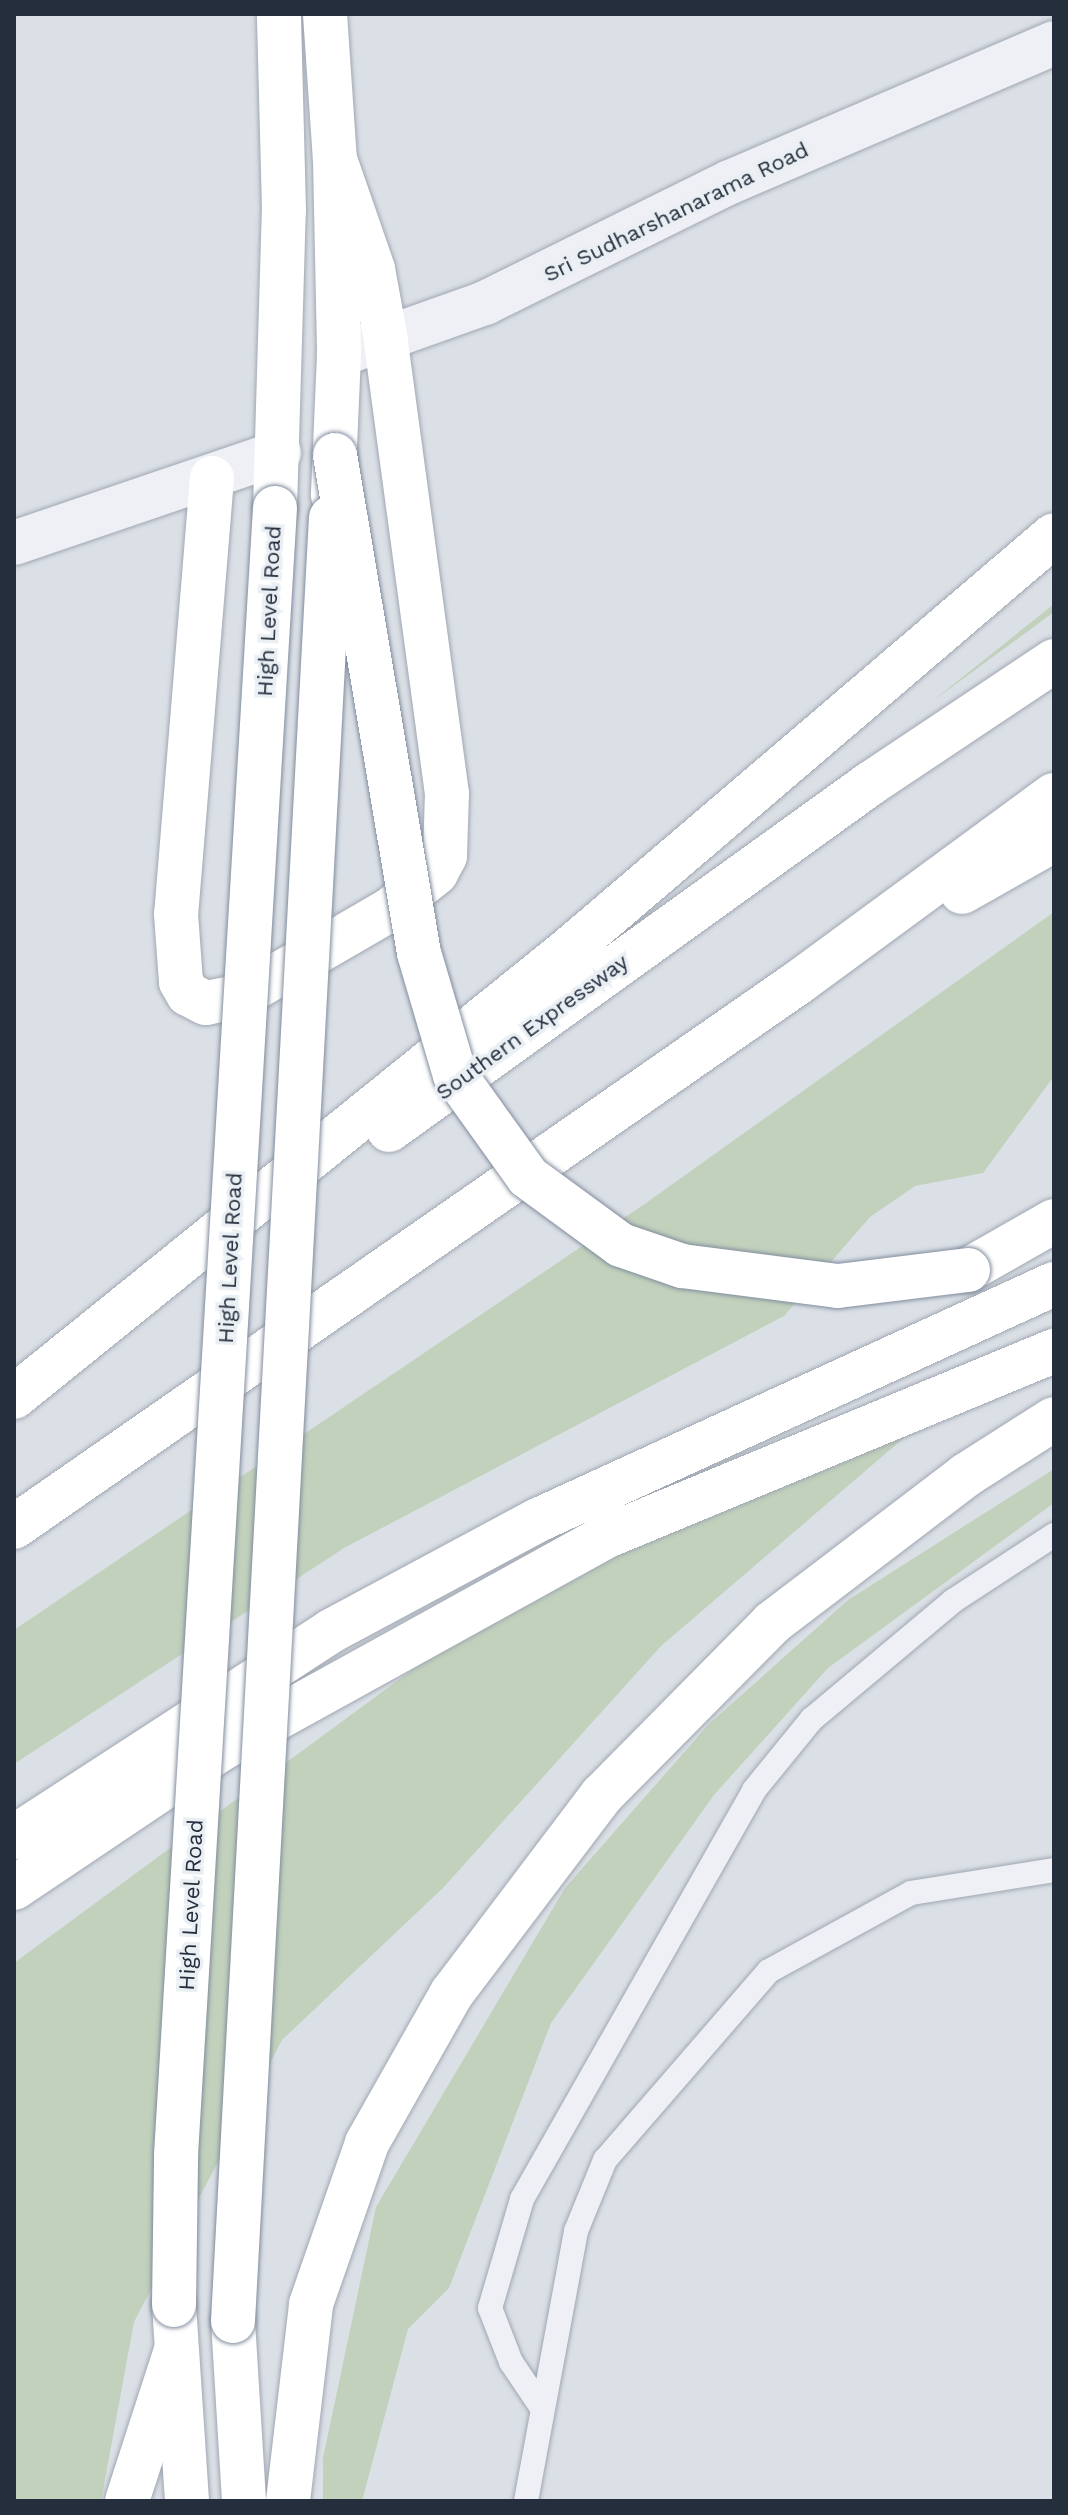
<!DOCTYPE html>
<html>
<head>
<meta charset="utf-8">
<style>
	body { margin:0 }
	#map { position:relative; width:1068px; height:2515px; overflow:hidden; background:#dbe0e7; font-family:"Work Sans",sans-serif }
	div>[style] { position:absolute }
	.green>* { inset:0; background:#c1d1bc }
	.roads { filter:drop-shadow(0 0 2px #a0a7b1) drop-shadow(0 0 2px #a0a7b1) }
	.service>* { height:24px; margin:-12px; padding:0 12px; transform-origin:12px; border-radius:12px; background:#eef0f5 }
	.minor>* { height:44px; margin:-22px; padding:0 22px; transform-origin:22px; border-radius:22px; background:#eef0f5 }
	.tertiary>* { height:44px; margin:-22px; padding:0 22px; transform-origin:22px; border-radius:22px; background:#eef0f5 }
	.trunk>* { height:44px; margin:-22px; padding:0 22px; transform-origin:22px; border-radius:22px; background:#fff }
	.motorway>* { height:44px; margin:-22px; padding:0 22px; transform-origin:22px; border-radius:22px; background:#fff }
	.bridges { filter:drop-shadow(0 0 2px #828d9e) drop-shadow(0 0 2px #828d9e) }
	.trunk-bridge>* { height:44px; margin:-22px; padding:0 22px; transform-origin:22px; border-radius:22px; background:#fff }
	.motorway-bridge>* { height:44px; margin:-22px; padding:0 22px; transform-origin:22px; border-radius:22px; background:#fff }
	span { translate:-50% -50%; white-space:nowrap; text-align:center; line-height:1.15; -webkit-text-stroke:7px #eaeff4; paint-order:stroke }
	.street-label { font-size:22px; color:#242e3d }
	.frame { position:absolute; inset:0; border:16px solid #242e3d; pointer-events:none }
</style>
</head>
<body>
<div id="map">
	<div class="green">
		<i style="clip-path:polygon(1054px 604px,1054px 612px,930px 703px)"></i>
		<i style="clip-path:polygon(1054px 912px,1054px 1076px,983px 1173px,915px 1186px,870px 1217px,784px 1316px,344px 1548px,14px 1764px,14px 1630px,646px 1203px)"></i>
		<i style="clip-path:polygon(961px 1389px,661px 1646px,443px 1888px,282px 2040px,134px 2322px,101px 2501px,14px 2501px,14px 1963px,416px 1667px,725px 1484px)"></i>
		<i style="clip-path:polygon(1054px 1469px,1054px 1503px,828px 1668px,714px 1795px,551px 2023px,449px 2288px,408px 2329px,362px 2501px,323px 2501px,323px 2458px,376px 2207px,565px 1888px,709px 1724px,848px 1600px)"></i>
	</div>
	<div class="roads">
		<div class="service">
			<i style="left:540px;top:2405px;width:52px;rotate:-124deg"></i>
			<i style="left:511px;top:2362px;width:58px;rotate:-111.3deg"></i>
			<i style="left:490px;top:2308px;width:114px;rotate:-73.6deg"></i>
			<i style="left:522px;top:2199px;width:470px;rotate:-60.4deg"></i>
			<i style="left:754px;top:1790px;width:92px;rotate:-50.8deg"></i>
			<i style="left:812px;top:1719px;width:184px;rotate:-39.9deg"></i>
			<i style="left:953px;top:1601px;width:121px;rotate:-33.2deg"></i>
			<i style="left:526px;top:2501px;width:275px;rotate:-79.5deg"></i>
			<i style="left:576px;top:2231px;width:77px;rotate:-67.8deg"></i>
			<i style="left:605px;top:2160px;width:250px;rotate:-49.1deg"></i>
			<i style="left:769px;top:1971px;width:162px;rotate:-28.8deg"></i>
			<i style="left:911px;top:1893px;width:145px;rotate:-9.1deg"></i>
		</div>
		<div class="minor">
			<i style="left:339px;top:355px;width:155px;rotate:-19.6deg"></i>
			<i style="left:485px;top:303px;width:273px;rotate:-26.3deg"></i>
			<i style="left:730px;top:182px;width:353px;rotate:-23.2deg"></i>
		</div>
		<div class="tertiary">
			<i style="left:14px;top:543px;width:280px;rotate:-18.8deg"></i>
		</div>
		<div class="trunk">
			<i style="left:325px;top:14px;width:145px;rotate:86.1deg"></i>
			<i style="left:335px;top:159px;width:196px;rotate:88.8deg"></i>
			<i style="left:339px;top:355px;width:140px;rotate:92.5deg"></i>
			<i style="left:212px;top:478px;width:437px;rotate:94.7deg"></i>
			<i style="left:176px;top:914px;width:68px;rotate:85.8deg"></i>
			<i style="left:181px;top:982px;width:14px;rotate:60deg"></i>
			<i style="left:188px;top:994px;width:20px;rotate:27deg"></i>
			<i style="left:206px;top:1003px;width:36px;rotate:-11deg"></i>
			<i style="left:241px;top:996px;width:173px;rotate:-30.1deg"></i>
			<i style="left:391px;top:909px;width:58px;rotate:-38.7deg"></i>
			<i style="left:436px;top:873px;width:19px;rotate:-62deg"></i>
			<i style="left:445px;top:856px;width:62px;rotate:-88.2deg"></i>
			<i style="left:447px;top:794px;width:458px;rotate:-97.7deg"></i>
			<i style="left:386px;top:340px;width:72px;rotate:-100.4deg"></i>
			<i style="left:373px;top:269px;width:116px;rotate:-109.1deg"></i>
			<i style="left:275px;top:508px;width:298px;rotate:-88.3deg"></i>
			<i style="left:284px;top:210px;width:196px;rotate:-91.5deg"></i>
			<i style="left:174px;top:2305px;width:196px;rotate:86.2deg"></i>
			<i style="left:233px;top:2321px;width:180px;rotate:86.5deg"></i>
		</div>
		<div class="motorway">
			<i style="left:962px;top:892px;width:106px;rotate:-29.5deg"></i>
			<i style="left:389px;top:1130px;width:594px;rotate:-35.75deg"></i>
			<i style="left:871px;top:783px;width:220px;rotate:-33.7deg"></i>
			<i style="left:968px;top:1270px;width:99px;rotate:-29.7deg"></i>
			<i style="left:14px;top:1397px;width:710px;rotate:-38.89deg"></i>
			<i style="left:567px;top:951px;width:640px;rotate:-40.5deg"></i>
			<i style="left:14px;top:1527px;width:956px;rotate:-34.77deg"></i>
			<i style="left:799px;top:982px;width:316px;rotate:-36.3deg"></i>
			<i style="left:14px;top:1837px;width:378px;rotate:-33deg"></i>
			<i style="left:331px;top:1631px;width:233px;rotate:-28.2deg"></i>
			<i style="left:536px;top:1521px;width:570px;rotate:-24.59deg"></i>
			<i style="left:14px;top:1888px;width:249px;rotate:-33.9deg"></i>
			<i style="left:221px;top:1749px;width:441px;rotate:-28.9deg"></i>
			<i style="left:607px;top:1536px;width:484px;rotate:-22.5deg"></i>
			<i style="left:127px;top:2501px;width:156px;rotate:-72deg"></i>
			<i style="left:288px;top:2501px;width:198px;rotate:-83.3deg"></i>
			<i style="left:311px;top:2304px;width:170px;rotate:-70.8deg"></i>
			<i style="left:367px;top:2143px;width:172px;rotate:-60.5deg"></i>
			<i style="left:452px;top:1993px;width:248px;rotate:-52.9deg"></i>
			<i style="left:602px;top:1795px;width:242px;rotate:-45.3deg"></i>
			<i style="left:772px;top:1623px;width:244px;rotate:-37.3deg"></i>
			<i style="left:966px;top:1475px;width:104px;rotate:-32.5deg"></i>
		</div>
	</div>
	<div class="bridges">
		<div class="trunk-bridge">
			<i style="left:174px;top:2305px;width:150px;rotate:-89.2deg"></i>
			<i style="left:176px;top:2155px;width:1650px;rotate:-86.56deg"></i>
			<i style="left:233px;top:2321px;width:1806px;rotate:-86.89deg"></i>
		</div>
		<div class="motorway-bridge">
			<i style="left:335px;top:455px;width:505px;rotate:80.43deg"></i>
			<i style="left:419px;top:953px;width:127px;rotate:73.6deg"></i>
			<i style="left:455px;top:1075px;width:125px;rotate:54.4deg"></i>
			<i style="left:528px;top:1177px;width:115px;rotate:36.2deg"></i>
			<i style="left:621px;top:1245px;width:65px;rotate:19deg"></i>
			<i style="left:682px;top:1266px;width:157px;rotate:7.3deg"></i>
			<i style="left:838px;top:1286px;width:131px;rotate:-7deg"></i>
		</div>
	</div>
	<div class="street-label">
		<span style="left:676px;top:212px;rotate:-26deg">Sri Sudharshanarama Road</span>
		<span style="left:269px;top:611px;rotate:-87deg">High Level Road</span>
		<span style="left:532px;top:1027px;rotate:-36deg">Southern Expressway</span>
		<span style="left:230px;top:1258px;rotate:-87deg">High Level Road</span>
		<span style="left:191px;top:1905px;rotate:-87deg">High Level Road</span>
	</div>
	<div class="frame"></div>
</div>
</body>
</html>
